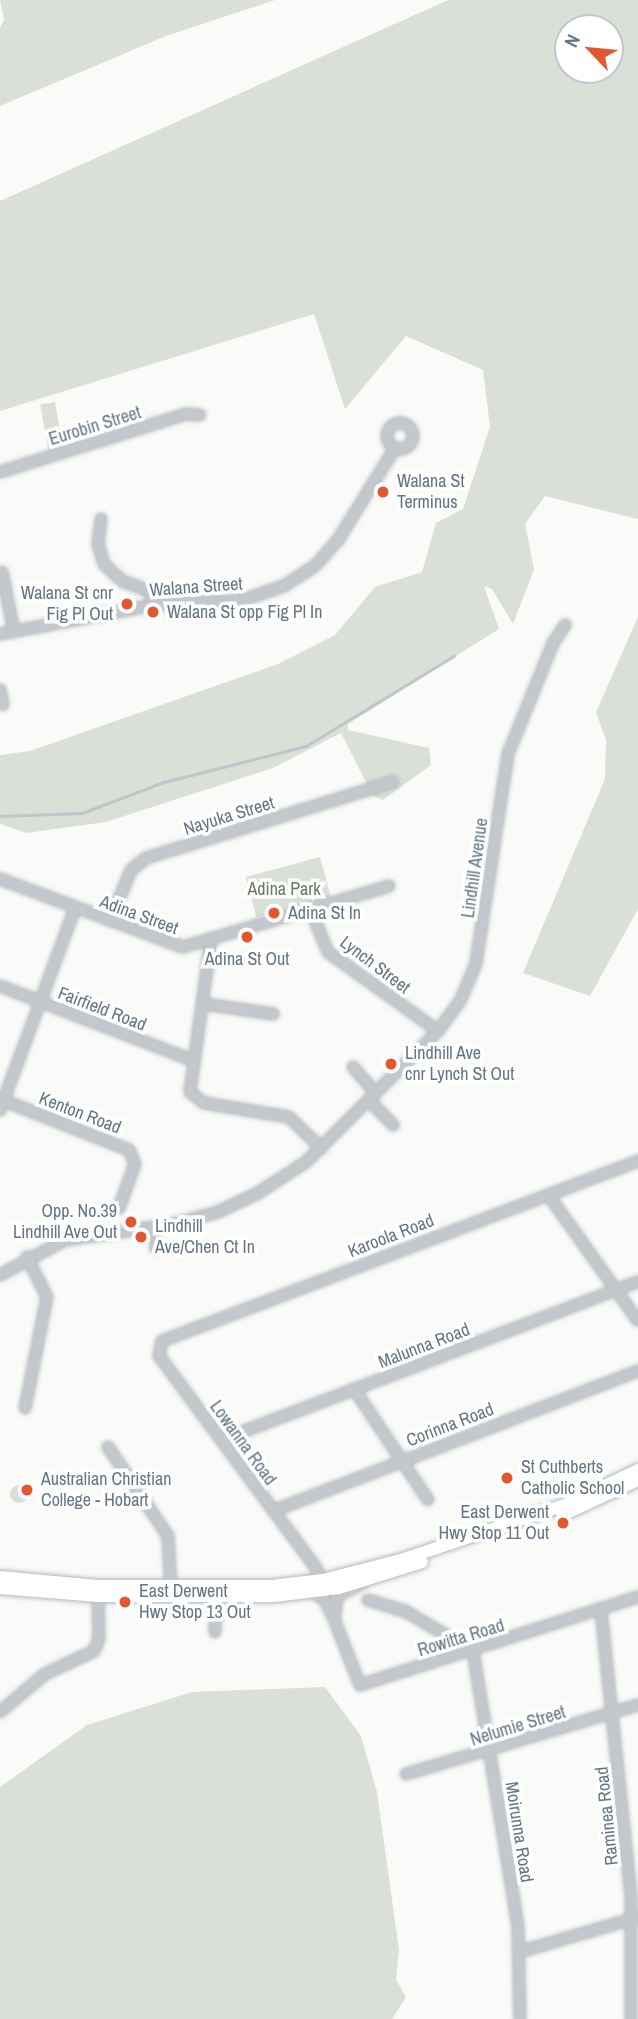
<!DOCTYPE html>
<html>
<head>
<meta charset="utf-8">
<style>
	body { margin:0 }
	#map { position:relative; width:638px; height:2019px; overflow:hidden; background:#fafaf8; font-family:"Archivo Narrow",sans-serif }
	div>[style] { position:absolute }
	.green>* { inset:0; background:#dadfd7; transform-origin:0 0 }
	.round { border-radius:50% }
	.stream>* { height:2.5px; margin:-1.25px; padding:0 1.25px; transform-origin:1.25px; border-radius:1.25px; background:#bbc7cb }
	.roads { filter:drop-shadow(0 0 2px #b5babe) drop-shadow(0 0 2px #b5babe) }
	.minor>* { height:10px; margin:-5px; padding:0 5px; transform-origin:5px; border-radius:5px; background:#c3c8cc }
	.minor>.ring { margin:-5px; padding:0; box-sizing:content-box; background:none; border:10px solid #c3c8cc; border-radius:50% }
	.major>* { height:12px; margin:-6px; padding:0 6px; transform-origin:6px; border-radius:6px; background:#fff }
	.dots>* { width:19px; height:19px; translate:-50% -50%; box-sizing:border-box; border:4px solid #fff; border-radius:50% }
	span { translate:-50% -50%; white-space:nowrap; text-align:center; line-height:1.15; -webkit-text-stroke:7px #fff; paint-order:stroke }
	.street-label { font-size:18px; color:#657683 }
	.poi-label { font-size:18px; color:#657683 }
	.left { translate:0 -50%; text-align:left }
	.right { translate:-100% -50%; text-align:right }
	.park-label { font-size:18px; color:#687a64 }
	.north { position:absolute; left:554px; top:14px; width:70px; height:70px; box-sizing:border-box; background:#fff; border:2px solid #c1c8cd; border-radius:50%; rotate:296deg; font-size:19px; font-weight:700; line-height:28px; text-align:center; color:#657683 }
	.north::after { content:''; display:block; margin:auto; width:24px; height:32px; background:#e4572e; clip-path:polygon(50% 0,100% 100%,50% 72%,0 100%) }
</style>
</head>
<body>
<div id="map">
	<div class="green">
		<i style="clip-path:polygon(0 0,275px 0,166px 36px,0 106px,0 28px,4px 20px)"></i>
		<i style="clip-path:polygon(evenodd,448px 0,638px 0,638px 519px,545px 496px,525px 524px,534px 569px,513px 624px,492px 589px,484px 586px,499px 629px,348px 724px,348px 730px,429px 748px,431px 765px,383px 800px,373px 796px,341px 733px,273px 768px,106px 822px,26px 833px,0 824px,0 755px,30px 751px,278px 664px,335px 635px,375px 587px,422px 572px,436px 523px,463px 509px,490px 427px,483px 370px,406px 336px,345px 409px,314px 314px,0 411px,0 201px,448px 0,568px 28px,610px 28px,610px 70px,568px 70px,568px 28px)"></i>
		<i style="left:55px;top:402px;width:47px;height:15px;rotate:80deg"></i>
		<i style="clip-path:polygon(638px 617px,638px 909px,590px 996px,523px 973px,605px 779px,606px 740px,596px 712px)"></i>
		<i style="left:320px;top:857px;width:42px;height:77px;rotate:75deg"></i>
		<i class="round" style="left:10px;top:1485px;width:18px;height:18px"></i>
		<i style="clip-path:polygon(325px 1687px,361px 1736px,377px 1792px,399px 1950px,396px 1980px,406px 1997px,392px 2019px,0 2019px,0 1787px,87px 1725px,176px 1697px,192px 1692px)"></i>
	</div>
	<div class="stream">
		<i style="left:0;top:816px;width:82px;rotate:-2.1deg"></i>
		<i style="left:82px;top:813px;width:88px;rotate:-20.7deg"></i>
		<i style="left:164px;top:782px;width:146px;rotate:-14.2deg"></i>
		<i style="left:306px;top:746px;width:173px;rotate:-31.3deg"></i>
	</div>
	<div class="roads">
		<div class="minor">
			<i class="ring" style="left:387px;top:423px;width:16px;height:16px"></i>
			<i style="left:0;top:472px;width:195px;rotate:-17.3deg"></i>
			<i style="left:186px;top:414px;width:14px;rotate:4deg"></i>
			<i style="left:101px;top:519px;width:25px;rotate:97deg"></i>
			<i style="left:98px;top:544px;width:21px;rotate:73deg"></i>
			<i style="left:104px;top:564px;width:25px;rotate:43deg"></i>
			<i style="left:122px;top:581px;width:29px;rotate:20deg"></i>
			<i style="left:149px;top:591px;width:15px;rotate:70deg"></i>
			<i style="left:2px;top:572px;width:61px;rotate:78.7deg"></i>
			<i style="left:0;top:634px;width:157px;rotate:-10.7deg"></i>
			<i style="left:154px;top:605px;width:89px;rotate:-3.2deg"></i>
			<i style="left:243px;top:600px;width:43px;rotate:-18.9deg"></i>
			<i style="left:284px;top:586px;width:38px;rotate:-33deg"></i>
			<i style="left:316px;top:565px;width:33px;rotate:-49deg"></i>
			<i style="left:338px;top:540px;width:108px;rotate:-58.2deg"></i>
			<i style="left:0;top:690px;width:15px;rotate:79deg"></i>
			<i style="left:0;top:879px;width:195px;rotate:20.4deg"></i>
			<i style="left:183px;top:947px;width:215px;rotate:-16.5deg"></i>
			<i style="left:311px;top:911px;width:44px;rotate:67.5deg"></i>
			<i style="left:328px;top:952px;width:135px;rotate:35.7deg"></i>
			<i style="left:110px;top:921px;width:55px;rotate:-67.6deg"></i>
			<i style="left:131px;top:870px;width:19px;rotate:-39deg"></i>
			<i style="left:146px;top:858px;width:258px;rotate:-17.1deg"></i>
			<i style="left:211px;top:940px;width:153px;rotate:97.9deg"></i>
			<i style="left:190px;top:1092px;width:18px;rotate:38deg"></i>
			<i style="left:204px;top:1103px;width:86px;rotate:9.4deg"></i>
			<i style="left:289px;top:1117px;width:45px;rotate:44.1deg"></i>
			<i style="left:0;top:986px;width:208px;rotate:21.1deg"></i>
			<i style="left:204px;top:1004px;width:70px;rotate:8.2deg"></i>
			<i style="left:353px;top:1067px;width:35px;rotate:49deg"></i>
			<i style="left:0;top:1099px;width:139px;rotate:21.6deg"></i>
			<i style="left:129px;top:1150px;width:15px;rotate:67deg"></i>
			<i style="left:135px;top:1164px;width:47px;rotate:110deg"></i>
			<i style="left:369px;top:1100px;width:35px;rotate:46deg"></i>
			<i style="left:0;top:1110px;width:215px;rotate:-69.6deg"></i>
			<i style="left:549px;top:1196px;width:153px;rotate:54.5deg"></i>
			<i style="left:155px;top:1228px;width:21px;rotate:87deg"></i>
			<i style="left:0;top:1275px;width:74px;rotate:-28.3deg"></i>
			<i style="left:65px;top:1240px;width:110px;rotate:-8.4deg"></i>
			<i style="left:174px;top:1224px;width:46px;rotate:-15.3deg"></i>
			<i style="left:218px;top:1212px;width:44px;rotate:-25.4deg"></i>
			<i style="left:258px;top:1193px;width:57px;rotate:-32.9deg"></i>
			<i style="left:306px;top:1162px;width:186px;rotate:-44.8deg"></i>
			<i style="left:438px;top:1031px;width:39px;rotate:-54deg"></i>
			<i style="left:461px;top:999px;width:39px;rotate:-67deg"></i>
			<i style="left:476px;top:963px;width:211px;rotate:-81.3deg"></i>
			<i style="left:508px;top:754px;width:120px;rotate:-67.9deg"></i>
			<i style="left:553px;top:643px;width:22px;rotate:-56deg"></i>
			<i style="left:354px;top:1389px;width:133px;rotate:56.3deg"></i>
			<i style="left:25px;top:1408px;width:113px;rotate:-78.8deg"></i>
			<i style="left:47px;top:1297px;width:45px;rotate:-116.6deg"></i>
			<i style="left:221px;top:1440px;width:446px;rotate:-20.8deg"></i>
			<i style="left:108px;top:1447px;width:107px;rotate:56deg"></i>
			<i style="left:168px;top:1536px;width:56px;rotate:86.9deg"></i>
			<i style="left:273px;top:1511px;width:391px;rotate:-21deg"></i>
			<i style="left:324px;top:1584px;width:18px;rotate:-117deg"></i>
			<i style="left:316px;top:1568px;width:264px;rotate:-126.5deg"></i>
			<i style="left:159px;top:1356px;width:15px;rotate:-79deg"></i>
			<i style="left:162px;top:1341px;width:509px;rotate:-20.71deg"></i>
			<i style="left:313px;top:1593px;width:13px;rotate:29deg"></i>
			<i style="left:324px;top:1599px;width:22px;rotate:63deg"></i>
			<i style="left:334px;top:1619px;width:71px;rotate:68.5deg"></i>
			<i style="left:360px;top:1685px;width:292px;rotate:-17.6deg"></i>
			<i style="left:368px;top:1600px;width:39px;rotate:17deg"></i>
			<i style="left:405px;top:1611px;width:79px;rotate:30.5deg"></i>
			<i style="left:473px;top:1651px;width:279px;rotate:80.7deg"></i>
			<i style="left:518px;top:1926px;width:93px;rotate:88.8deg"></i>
			<i style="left:601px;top:1610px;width:289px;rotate:84deg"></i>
			<i style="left:631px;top:1897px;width:122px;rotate:90deg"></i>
			<i style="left:335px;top:1615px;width:19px;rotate:-84deg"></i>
			<i style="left:337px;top:1596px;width:31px;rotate:-27deg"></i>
			<i style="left:215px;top:1632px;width:42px;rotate:-88.6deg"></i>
			<i style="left:0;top:1712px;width:59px;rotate:-40.2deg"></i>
			<i style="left:45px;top:1674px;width:54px;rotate:-25.1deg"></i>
			<i style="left:94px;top:1651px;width:13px;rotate:-67deg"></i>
			<i style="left:99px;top:1639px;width:48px;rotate:-91.2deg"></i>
			<i style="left:406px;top:1774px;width:242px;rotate:-16.6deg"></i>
			<i style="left:519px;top:1952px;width:122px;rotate:-16.2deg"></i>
		</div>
		<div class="major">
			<i style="left:562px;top:1515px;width:84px;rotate:-24.7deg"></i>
			<i style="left:0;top:1577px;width:98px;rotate:5.2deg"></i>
			<i style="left:98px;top:1586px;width:174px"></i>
			<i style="left:272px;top:1586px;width:51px;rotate:-6.7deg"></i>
			<i style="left:323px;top:1580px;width:84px;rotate:-14.5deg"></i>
			<i style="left:404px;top:1559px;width:172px;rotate:-18.6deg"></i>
			<i style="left:567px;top:1504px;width:79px;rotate:-25.6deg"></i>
			<i style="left:0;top:1588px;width:98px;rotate:4.7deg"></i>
			<i style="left:98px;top:1596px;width:176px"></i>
			<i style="left:274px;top:1596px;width:65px;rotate:-7deg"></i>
			<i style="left:339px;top:1588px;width:87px;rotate:-17.4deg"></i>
		</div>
	</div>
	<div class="dots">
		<i style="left:383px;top:492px;background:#e4572e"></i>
		<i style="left:127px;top:604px;background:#e4572e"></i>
		<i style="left:153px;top:612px;background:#e4572e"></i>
		<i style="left:274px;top:913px;background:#e4572e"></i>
		<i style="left:247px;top:937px;background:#e4572e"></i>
		<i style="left:391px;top:1064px;background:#e4572e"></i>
		<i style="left:131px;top:1222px;background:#e4572e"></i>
		<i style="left:141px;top:1237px;background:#e4572e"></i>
		<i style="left:507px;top:1478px;background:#e4572e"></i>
		<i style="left:27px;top:1490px;background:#e4572e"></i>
		<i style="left:563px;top:1523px;background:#e4572e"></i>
		<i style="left:125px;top:1602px;background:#e4572e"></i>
	</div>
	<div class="street-label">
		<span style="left:95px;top:426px;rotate:-17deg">Eurobin Street</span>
		<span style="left:196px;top:587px;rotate:-4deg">Walana Street</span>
		<span style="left:229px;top:816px;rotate:-17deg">Nayuka Street</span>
		<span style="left:475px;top:868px;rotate:-82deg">Lindhill Avenue</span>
		<span style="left:139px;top:915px;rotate:20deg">Adina Street</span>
		<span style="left:375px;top:965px;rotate:37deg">Lynch Street</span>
		<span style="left:102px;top:1009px;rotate:21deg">Fairfield Road</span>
		<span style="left:80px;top:1113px;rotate:21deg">Kenton Road</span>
		<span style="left:391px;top:1236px;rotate:-21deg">Karoola Road</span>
		<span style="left:424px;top:1346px;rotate:-21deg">Malunna Road</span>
		<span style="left:450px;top:1425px;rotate:-21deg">Corinna Road</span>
		<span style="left:243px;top:1443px;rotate:54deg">Lowanna Road</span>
		<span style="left:461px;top:1638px;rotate:-17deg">Rowitta Road</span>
		<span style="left:518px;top:1726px;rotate:-17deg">Nelumie Street</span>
		<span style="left:607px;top:1816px;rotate:-96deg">Raminea Road</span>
		<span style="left:519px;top:1832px;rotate:81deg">Moirunna Road</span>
	</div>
	<div class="poi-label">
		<span class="left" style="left:397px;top:492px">Walana St<br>Terminus</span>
		<span class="right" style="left:113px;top:604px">Walana St cnr<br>Fig Pl Out</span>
		<span class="left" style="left:167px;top:612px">Walana St opp Fig Pl In</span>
		<span class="left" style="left:288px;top:913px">Adina St In</span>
		<span style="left:247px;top:959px">Adina St Out</span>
		<span class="left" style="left:405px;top:1064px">Lindhill Ave<br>cnr Lynch St Out</span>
		<span class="right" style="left:117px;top:1222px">Opp. No.39<br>Lindhill Ave Out</span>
		<span class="left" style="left:155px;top:1237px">Lindhill<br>Ave/Chen Ct In</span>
		<span class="left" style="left:521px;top:1478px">St Cuthberts<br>Catholic School</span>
		<span class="left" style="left:41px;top:1490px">Australian Christian<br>College - Hobart</span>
		<span class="right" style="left:549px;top:1523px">East Derwent<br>Hwy Stop 11 Out</span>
		<span class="left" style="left:139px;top:1602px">East Derwent<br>Hwy Stop 13 Out</span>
	</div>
	<div class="park-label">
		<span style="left:284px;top:889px">Adina Park</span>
	</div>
	<div class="north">N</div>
</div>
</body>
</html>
